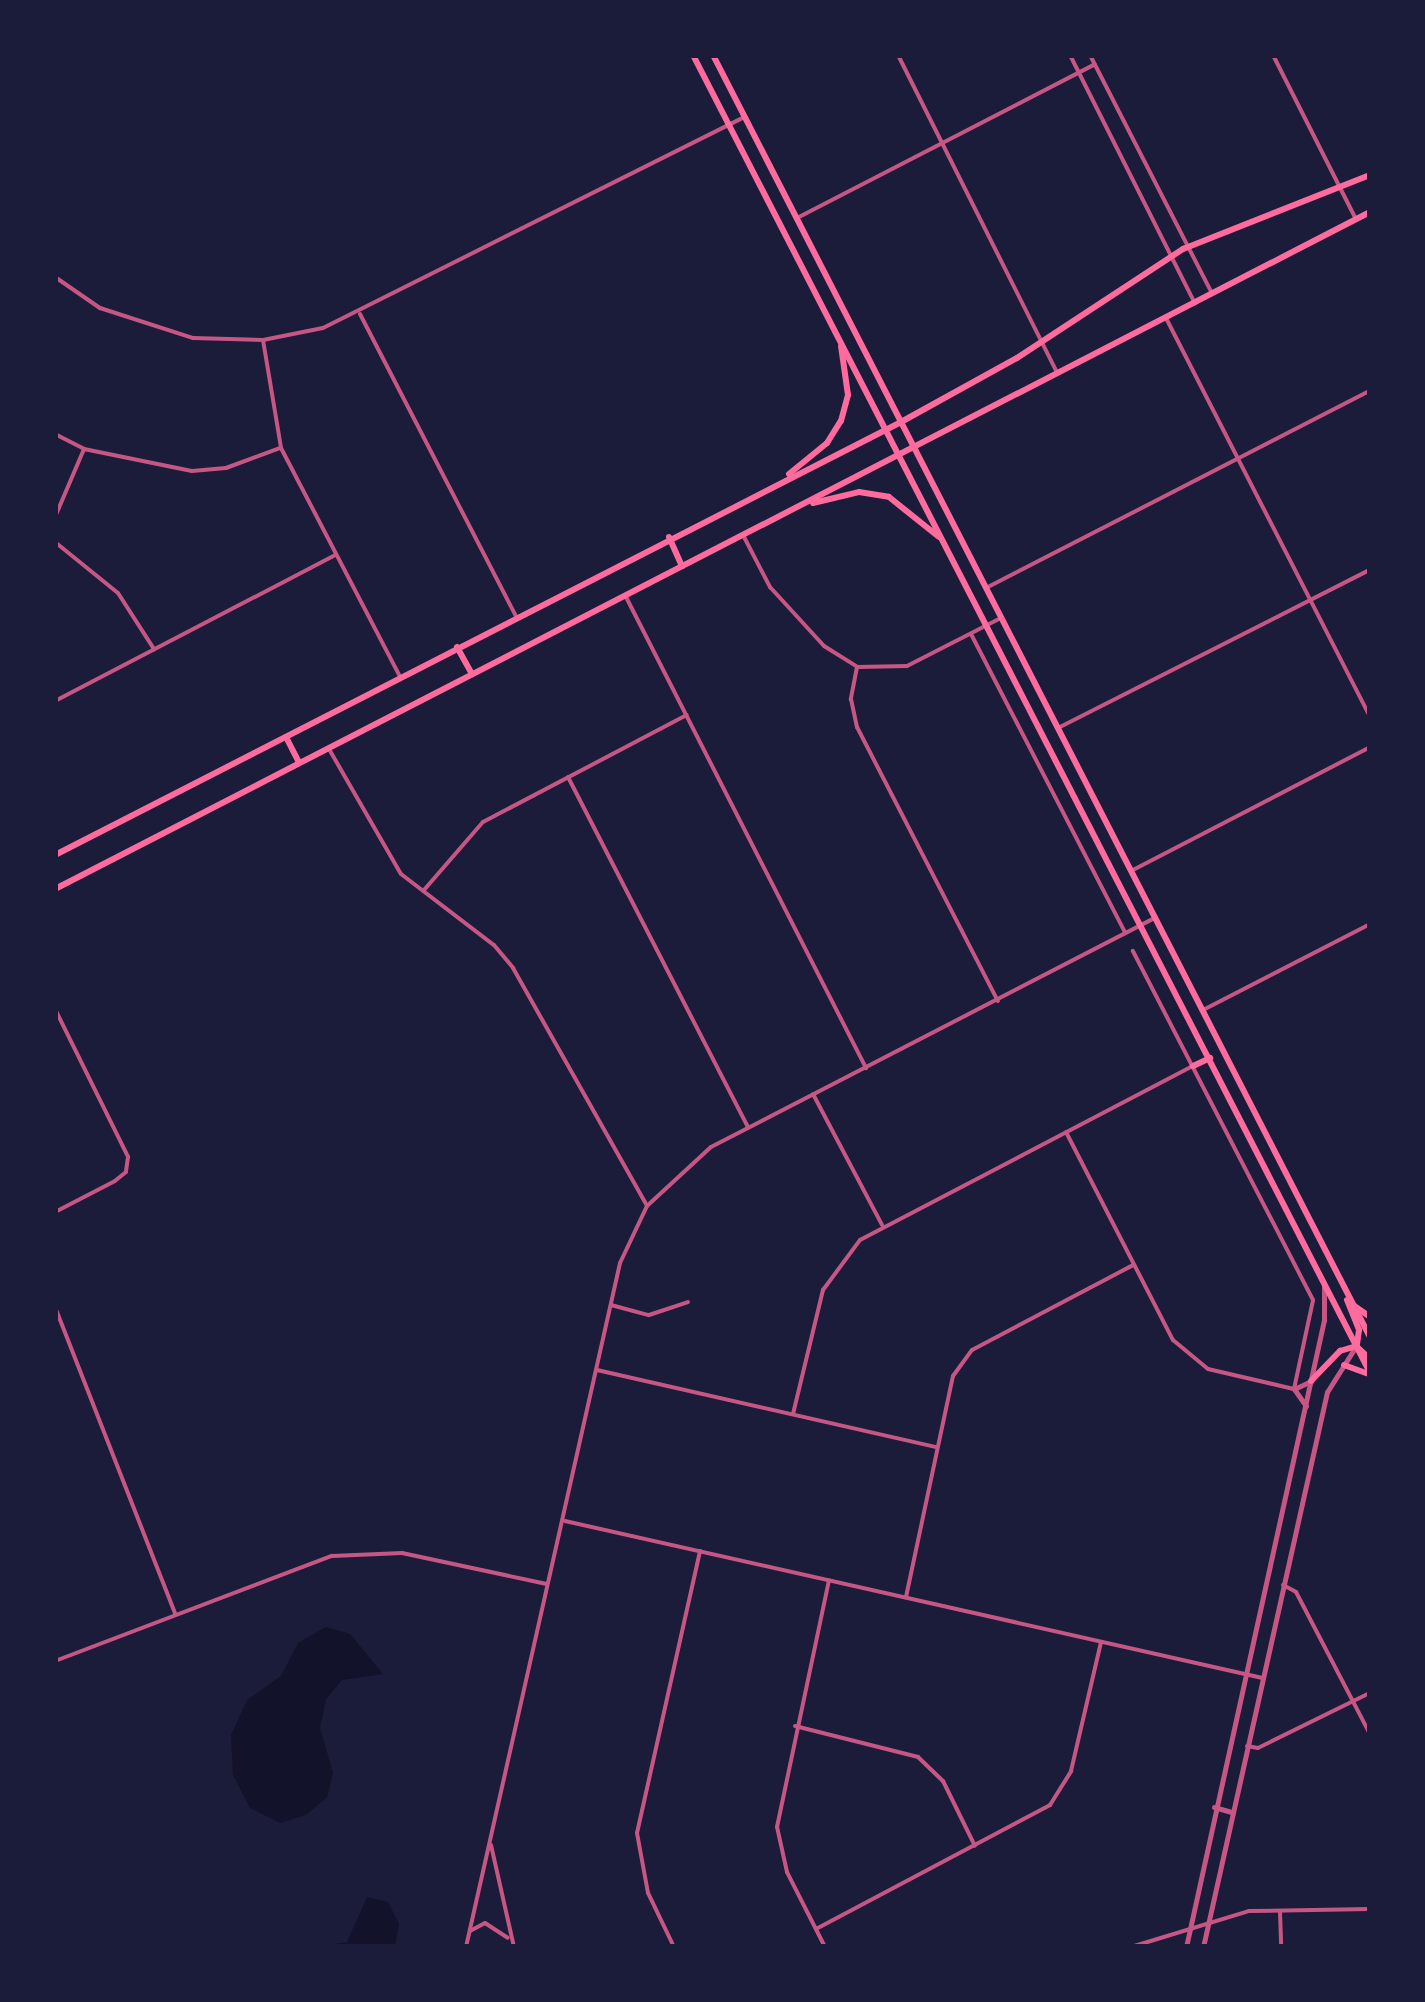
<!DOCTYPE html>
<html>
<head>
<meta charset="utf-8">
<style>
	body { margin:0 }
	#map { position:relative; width:1425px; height:2002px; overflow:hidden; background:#1b1b3a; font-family:Poppins,sans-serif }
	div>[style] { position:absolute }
	.water>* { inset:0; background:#12122b }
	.minor>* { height:4px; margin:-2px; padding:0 2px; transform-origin:2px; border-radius:2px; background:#c65784 }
	.tertiary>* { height:5px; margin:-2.5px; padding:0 2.5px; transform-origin:2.5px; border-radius:2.5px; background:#c65784 }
	.secondary>* { height:6px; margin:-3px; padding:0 3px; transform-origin:3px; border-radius:3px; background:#ff6b9d }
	span { translate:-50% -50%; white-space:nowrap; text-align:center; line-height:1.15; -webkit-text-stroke:9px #1b1b3a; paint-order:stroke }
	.frame { position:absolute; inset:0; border:58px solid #1b1b3a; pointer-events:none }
</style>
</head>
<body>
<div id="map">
	<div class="water">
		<i style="clip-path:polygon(326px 1627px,350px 1634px,383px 1674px,342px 1680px,326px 1699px,320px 1728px,333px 1773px,327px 1797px,306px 1815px,280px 1823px,250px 1808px,233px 1775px,231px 1735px,247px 1700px,281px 1676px,298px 1643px)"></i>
		<i style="clip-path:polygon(367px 1897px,388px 1902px,399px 1924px,395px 1947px,315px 1947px,347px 1942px)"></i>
	</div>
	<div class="minor">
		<i style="left:898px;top:55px;width:355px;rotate:63.4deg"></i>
		<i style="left:1070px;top:55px;width:278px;rotate:63.3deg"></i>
		<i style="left:1090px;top:55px;width:265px;rotate:62.9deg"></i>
		<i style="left:1273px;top:55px;width:184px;rotate:63.2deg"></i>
		<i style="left:797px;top:218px;width:335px;rotate:-27.3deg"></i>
		<i style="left:55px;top:277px;width:55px;rotate:34.6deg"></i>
		<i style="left:100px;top:308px;width:98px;rotate:17.9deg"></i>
		<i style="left:193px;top:338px;width:70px;rotate:1.6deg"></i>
		<i style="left:263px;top:340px;width:61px;rotate:-11.3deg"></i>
		<i style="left:323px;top:328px;width:471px;rotate:-26.6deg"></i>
		<i style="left:360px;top:314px;width:340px;rotate:62.7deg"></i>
		<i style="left:1166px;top:318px;width:448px;rotate:62.9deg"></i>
		<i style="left:263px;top:340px;width:109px;rotate:80.5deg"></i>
		<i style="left:281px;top:448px;width:258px;rotate:62.5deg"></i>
		<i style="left:55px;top:434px;width:33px;rotate:27deg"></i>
		<i style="left:84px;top:449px;width:110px;rotate:11.5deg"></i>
		<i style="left:192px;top:471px;width:34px;rotate:-5deg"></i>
		<i style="left:226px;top:468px;width:58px;rotate:-20.3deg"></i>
		<i style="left:55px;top:517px;width:74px;rotate:-66.9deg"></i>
		<i style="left:743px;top:535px;width:59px;rotate:62.6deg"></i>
		<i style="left:770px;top:587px;width:80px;rotate:47.5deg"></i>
		<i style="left:824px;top:646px;width:39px;rotate:32deg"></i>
		<i style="left:857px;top:667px;width:50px;rotate:-1.1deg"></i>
		<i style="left:907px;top:666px;width:106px;rotate:-27.1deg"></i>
		<i style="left:55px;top:542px;width:81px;rotate:39deg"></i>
		<i style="left:118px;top:593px;width:67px;rotate:57.3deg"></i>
		<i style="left:986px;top:588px;width:432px;rotate:-27.2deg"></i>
		<i style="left:625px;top:595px;width:531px;rotate:63deg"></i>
		<i style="left:971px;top:634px;width:335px;rotate:62.7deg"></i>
		<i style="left:857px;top:667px;width:33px;rotate:101deg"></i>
		<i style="left:851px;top:699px;width:29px;rotate:78deg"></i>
		<i style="left:857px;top:727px;width:308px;rotate:62.8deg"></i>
		<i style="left:55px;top:701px;width:316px;rotate:-27.5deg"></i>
		<i style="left:1058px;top:728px;width:350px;rotate:-26.9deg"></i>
		<i style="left:329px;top:749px;width:144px;rotate:60.1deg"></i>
		<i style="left:401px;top:874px;width:117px;rotate:37.4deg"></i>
		<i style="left:494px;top:945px;width:30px;rotate:50deg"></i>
		<i style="left:513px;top:968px;width:273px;rotate:60.6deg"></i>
		<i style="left:568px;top:777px;width:394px;rotate:62.8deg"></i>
		<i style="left:1131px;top:871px;width:269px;rotate:-27.4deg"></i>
		<i style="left:424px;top:890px;width:90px;rotate:-49.1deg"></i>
		<i style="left:483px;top:822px;width:230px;rotate:-27.7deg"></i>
		<i style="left:55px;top:1009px;width:165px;rotate:63.7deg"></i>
		<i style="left:128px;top:1157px;width:15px;rotate:98deg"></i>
		<i style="left:126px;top:1172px;width:14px;rotate:141deg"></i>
		<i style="left:115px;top:1181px;width:68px;rotate:152.7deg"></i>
		<i style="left:1203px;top:1010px;width:188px;rotate:-27.2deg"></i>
		<i style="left:813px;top:1094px;width:148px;rotate:62.2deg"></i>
		<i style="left:1066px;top:1132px;width:234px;rotate:62.8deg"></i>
		<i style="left:1173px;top:1340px;width:45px;rotate:39.6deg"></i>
		<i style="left:1208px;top:1369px;width:88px;rotate:13.1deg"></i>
		<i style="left:1294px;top:1389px;width:91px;rotate:-77.9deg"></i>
		<i style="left:1313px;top:1300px;width:393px;rotate:-117.3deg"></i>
		<i style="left:611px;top:1305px;width:39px;rotate:15deg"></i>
		<i style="left:649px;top:1315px;width:41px;rotate:-18.4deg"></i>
		<i style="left:55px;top:1307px;width:329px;rotate:68.6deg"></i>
		<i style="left:597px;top:1370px;width:348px;rotate:12.8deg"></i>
		<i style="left:793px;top:1414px;width:128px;rotate:-76.4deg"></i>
		<i style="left:823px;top:1290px;width:62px;rotate:-53.5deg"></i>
		<i style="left:860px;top:1240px;width:376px;rotate:-27.6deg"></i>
		<i style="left:565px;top:1521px;width:715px;rotate:12.68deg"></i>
		<i style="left:1283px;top:1585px;width:15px;rotate:28deg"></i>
		<i style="left:1296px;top:1592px;width:160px;rotate:62.5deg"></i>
		<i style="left:906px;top:1597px;width:226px;rotate:-78deg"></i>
		<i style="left:953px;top:1376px;width:32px;rotate:-54deg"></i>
		<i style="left:972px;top:1350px;width:182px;rotate:-27.8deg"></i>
		<i style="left:55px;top:1661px;width:296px;rotate:-20.8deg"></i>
		<i style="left:332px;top:1556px;width:70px;rotate:-2.5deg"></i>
		<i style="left:402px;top:1553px;width:148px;rotate:12.1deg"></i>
		<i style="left:795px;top:1726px;width:127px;rotate:14.1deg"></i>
		<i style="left:918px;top:1757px;width:35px;rotate:44deg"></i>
		<i style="left:943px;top:1781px;width:72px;rotate:63.8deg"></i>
		<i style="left:1247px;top:1746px;width:11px;rotate:10deg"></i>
		<i style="left:1258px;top:1748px;width:125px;rotate:-26.2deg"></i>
		<i style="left:491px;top:1845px;width:105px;rotate:77.3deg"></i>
		<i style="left:1280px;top:1912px;width:35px;rotate:88deg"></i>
		<i style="left:816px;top:1929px;width:265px;rotate:-27.9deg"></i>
		<i style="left:1050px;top:1805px;width:40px;rotate:-58deg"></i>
		<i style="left:1071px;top:1771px;width:132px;rotate:-76.9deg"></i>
		<i style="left:470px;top:1931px;width:17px;rotate:-28deg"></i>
		<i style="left:485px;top:1923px;width:27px;rotate:33deg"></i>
		<i style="left:466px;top:1947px;width:701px;rotate:-77.31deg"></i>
		<i style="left:620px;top:1263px;width:63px;rotate:-64.7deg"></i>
		<i style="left:647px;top:1206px;width:87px;rotate:-42.7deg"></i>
		<i style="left:711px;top:1147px;width:499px;rotate:-27.3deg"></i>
		<i style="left:674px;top:1947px;width:60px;rotate:-115.7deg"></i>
		<i style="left:648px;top:1893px;width:61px;rotate:-100.4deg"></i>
		<i style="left:637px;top:1833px;width:289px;rotate:-77.4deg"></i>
		<i style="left:825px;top:1947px;width:84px;rotate:-116.9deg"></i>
		<i style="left:787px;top:1872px;width:46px;rotate:-102.5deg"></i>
		<i style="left:777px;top:1827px;width:252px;rotate:-78.1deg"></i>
		<i style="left:1131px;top:1947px;width:123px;rotate:-17deg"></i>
		<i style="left:1249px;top:1911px;width:121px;rotate:-0.9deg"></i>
	</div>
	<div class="tertiary">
		<i style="left:1306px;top:1406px;width:21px;rotate:-125deg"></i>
		<i style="left:1294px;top:1389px;width:19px;rotate:-25deg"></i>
		<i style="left:1214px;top:1807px;width:19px;rotate:16deg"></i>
		<i style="left:1186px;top:1947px;width:642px;rotate:-77.59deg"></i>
		<i style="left:1324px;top:1320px;width:35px;rotate:-90deg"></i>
		<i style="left:1203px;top:1947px;width:569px;rotate:-77.41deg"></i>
		<i style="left:1327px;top:1392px;width:54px;rotate:-57.8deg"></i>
	</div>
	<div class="secondary">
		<i style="left:693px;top:55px;width:1482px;rotate:62.81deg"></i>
		<i style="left:713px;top:55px;width:1441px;rotate:62.87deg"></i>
		<i style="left:789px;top:474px;width:49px;rotate:-39.2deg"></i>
		<i style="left:827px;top:443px;width:26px;rotate:-58deg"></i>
		<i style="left:841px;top:421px;width:27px;rotate:-75deg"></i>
		<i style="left:848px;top:395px;width:49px;rotate:-98.1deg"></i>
		<i style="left:813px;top:503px;width:47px;rotate:-13.4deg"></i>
		<i style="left:859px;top:492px;width:30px;rotate:9deg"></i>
		<i style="left:889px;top:497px;width:64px;rotate:38.7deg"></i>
		<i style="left:669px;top:537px;width:32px;rotate:66deg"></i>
		<i style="left:457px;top:647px;width:31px;rotate:61deg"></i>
		<i style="left:286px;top:737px;width:28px;rotate:63deg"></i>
		<i style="left:55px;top:855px;width:950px;rotate:-27.1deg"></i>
		<i style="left:901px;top:422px;width:132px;rotate:-28.9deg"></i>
		<i style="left:1017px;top:358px;width:199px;rotate:-33.3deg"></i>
		<i style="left:1183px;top:249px;width:201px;rotate:-21.6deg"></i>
		<i style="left:55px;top:889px;width:1479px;rotate:-27.24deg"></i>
		<i style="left:1193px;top:1066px;width:19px;rotate:-25deg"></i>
		<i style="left:1347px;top:1300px;width:32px;rotate:68deg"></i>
		<i style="left:1359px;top:1330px;width:15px;rotate:98deg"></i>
		<i style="left:1353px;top:1305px;width:21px;rotate:35deg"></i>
		<i style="left:1344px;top:1365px;width:27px;rotate:20deg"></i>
		<i style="left:1311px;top:1381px;width:42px;rotate:-46deg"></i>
		<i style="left:1340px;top:1351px;width:17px;rotate:-17deg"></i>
		<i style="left:1356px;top:1346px;width:19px;rotate:43deg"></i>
	</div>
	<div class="frame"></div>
</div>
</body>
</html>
